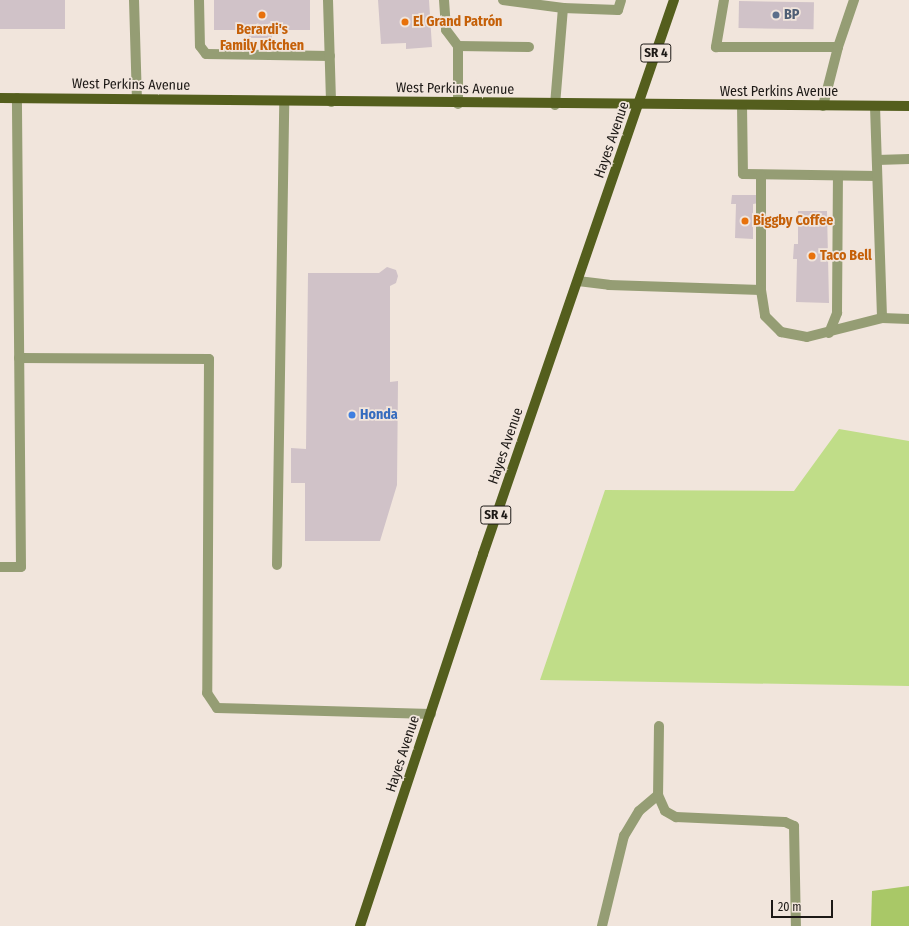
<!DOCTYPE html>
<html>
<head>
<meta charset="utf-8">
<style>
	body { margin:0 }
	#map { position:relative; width:909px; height:926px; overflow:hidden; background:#f1e5dc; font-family:"Fira Sans Condensed",sans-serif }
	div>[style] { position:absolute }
	.green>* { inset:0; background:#c0dd88 }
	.forest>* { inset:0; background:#a9c867 }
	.building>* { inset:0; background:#d0c2c8; transform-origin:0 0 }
	.minor>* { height:10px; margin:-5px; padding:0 5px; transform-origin:5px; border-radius:5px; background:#959d74 }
	.major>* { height:10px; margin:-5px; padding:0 5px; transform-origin:5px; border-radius:5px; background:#545e1d }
	.dots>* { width:11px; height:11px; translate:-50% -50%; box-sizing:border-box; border:2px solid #f1e5dc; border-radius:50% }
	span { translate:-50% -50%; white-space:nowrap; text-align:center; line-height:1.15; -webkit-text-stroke:3.5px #f1e5dc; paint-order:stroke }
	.shield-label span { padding:1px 3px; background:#f1e5dc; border:1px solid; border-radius:3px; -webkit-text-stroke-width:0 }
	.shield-label { font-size:13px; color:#1d1916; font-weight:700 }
	.service-label { font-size:14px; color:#4e5e75; font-weight:700 }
	.left { translate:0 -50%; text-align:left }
	.food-label { font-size:14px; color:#c56008; font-weight:700 }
	.street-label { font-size:14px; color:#1d1916 }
	.shop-label { font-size:14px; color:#366cbe; font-weight:700 }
	.scale { position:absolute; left:771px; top:900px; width:62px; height:18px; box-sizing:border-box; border:2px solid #1d1916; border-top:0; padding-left:5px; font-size:12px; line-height:14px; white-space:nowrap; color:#1d1916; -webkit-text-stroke:3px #f1e5dc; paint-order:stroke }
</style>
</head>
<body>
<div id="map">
	<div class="green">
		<i style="clip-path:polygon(839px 429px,909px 441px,909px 686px,540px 680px,605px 490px,794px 491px)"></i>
	</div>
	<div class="forest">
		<i style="clip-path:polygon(909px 886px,909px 926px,871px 926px,872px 891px)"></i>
	</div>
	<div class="building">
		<i style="left:0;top:0;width:65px;height:29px"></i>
		<i style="clip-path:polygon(214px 0,310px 0,310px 30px,272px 30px,272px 38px,249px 38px,248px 30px,214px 30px)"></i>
		<i style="clip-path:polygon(378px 0,429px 0,432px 47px,406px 49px,406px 43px,381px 44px)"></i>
		<i style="left:739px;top:1px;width:75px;height:27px;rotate:1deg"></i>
		<i style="clip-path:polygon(732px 195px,760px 195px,759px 203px,753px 204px,753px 239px,735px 238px,736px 204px,731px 204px)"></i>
		<i style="clip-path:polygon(798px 211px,827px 211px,829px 303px,796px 302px,797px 259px,793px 259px,794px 244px,798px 244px)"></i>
		<i style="clip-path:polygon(387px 267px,396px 270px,398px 276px,396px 283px,390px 286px,390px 382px,398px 381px,397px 485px,380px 541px,305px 541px,305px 483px,291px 483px,291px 448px,306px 449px,308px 273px,379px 273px)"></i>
	</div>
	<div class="minor">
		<i style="left:134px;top:0;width:99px;rotate:88.3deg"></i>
		<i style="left:199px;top:0;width:46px;rotate:88.8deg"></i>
		<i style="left:200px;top:46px;width:10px;rotate:53deg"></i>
		<i style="left:206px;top:54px;width:124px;rotate:0.9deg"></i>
		<i style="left:328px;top:0;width:102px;rotate:88.3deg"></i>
		<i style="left:444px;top:0;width:30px;rotate:86deg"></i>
		<i style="left:446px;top:30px;width:20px;rotate:53deg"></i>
		<i style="left:503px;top:0;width:61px;rotate:7.6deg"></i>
		<i style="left:724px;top:0;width:48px;rotate:99.7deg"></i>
		<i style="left:716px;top:47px;width:122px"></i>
		<i style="left:458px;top:104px;width:58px;rotate:-90deg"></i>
		<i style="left:458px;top:46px;width:71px;rotate:0.8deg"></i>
		<i style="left:555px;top:105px;width:97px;rotate:-85.3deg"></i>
		<i style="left:563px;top:8px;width:55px;rotate:2.1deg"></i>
		<i style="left:618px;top:10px;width:10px;rotate:-73deg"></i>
		<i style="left:742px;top:105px;width:69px;rotate:89.2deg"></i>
		<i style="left:743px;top:174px;width:134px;rotate:0.9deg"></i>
		<i style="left:823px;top:106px;width:61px;rotate:-75.7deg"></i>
		<i style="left:838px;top:47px;width:50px;rotate:-71.2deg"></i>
		<i style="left:875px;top:106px;width:212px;rotate:88.1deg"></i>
		<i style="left:882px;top:318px;width:27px;rotate:2deg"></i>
		<i style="left:877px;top:160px;width:32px;rotate:-2deg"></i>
		<i style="left:761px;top:175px;width:115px;rotate:90deg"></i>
		<i style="left:761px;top:290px;width:26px;rotate:81deg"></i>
		<i style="left:765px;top:316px;width:23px;rotate:45deg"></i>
		<i style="left:781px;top:332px;width:26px;rotate:11deg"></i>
		<i style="left:807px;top:337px;width:77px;rotate:-14.2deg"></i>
		<i style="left:578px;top:281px;width:31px;rotate:7deg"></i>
		<i style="left:609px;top:285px;width:152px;rotate:1.9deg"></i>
		<i style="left:829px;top:333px;width:22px;rotate:-68deg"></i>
		<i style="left:837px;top:313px;width:137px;rotate:-89.6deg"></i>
		<i style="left:19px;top:358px;width:190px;rotate:0.3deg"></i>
		<i style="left:209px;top:359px;width:334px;rotate:90.3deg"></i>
		<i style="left:207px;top:693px;width:18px;rotate:56deg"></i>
		<i style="left:217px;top:708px;width:214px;rotate:1.6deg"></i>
		<i style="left:277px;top:565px;width:464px;rotate:-89.1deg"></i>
		<i style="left:0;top:567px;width:21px"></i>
		<i style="left:21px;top:567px;width:469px;rotate:-90.5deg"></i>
		<i style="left:659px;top:726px;width:69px;rotate:90.8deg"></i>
		<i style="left:658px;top:795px;width:17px;rotate:66deg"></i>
		<i style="left:665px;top:811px;width:13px;rotate:29deg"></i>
		<i style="left:676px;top:817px;width:109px;rotate:2.6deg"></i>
		<i style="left:785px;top:822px;width:10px;rotate:24deg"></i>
		<i style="left:794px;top:826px;width:100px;rotate:88.9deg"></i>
		<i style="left:602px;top:926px;width:93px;rotate:-76.3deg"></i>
		<i style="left:624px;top:836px;width:29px;rotate:-59deg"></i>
		<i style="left:639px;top:811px;width:25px;rotate:-40deg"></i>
	</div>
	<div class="major">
		<i style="left:0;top:98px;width:909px;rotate:0.5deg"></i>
		<i style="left:360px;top:926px;width:392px;rotate:-71.7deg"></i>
		<i style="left:483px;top:554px;width:586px;rotate:-70.98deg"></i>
	</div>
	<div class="dots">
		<i style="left:262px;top:15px;background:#e8710a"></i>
		<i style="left:776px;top:15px;background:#5c6f8a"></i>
		<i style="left:405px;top:22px;background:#e8710a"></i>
		<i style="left:745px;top:221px;background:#e8710a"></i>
		<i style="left:812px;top:256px;background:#e8710a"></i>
		<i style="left:352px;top:415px;background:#3f7fe0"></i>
	</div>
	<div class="shield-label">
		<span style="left:656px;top:53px">SR 4</span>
		<span style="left:496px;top:515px">SR 4</span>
	</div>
	<div class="service-label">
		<span class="left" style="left:784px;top:15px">BP</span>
	</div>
	<div class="food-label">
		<span class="left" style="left:413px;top:22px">El Grand Patrón</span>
		<span style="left:262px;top:38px">Berardi's<br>Family Kitchen</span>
		<span class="left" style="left:753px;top:221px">Biggby Coffee</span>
		<span class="left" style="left:820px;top:256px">Taco Bell</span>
	</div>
	<div class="street-label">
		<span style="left:131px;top:85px;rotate:1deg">West Perkins Avenue</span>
		<span style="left:455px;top:89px;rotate:1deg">West Perkins Avenue</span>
		<span style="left:779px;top:92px">West Perkins Avenue</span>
		<span style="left:612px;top:140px;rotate:-71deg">Hayes Avenue</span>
		<span style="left:506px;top:446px;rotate:-71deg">Hayes Avenue</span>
		<span style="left:403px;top:754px;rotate:-72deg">Hayes Avenue</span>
	</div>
	<div class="shop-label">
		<span class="left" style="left:360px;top:415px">Honda</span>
	</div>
	<div class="scale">20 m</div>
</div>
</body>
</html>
